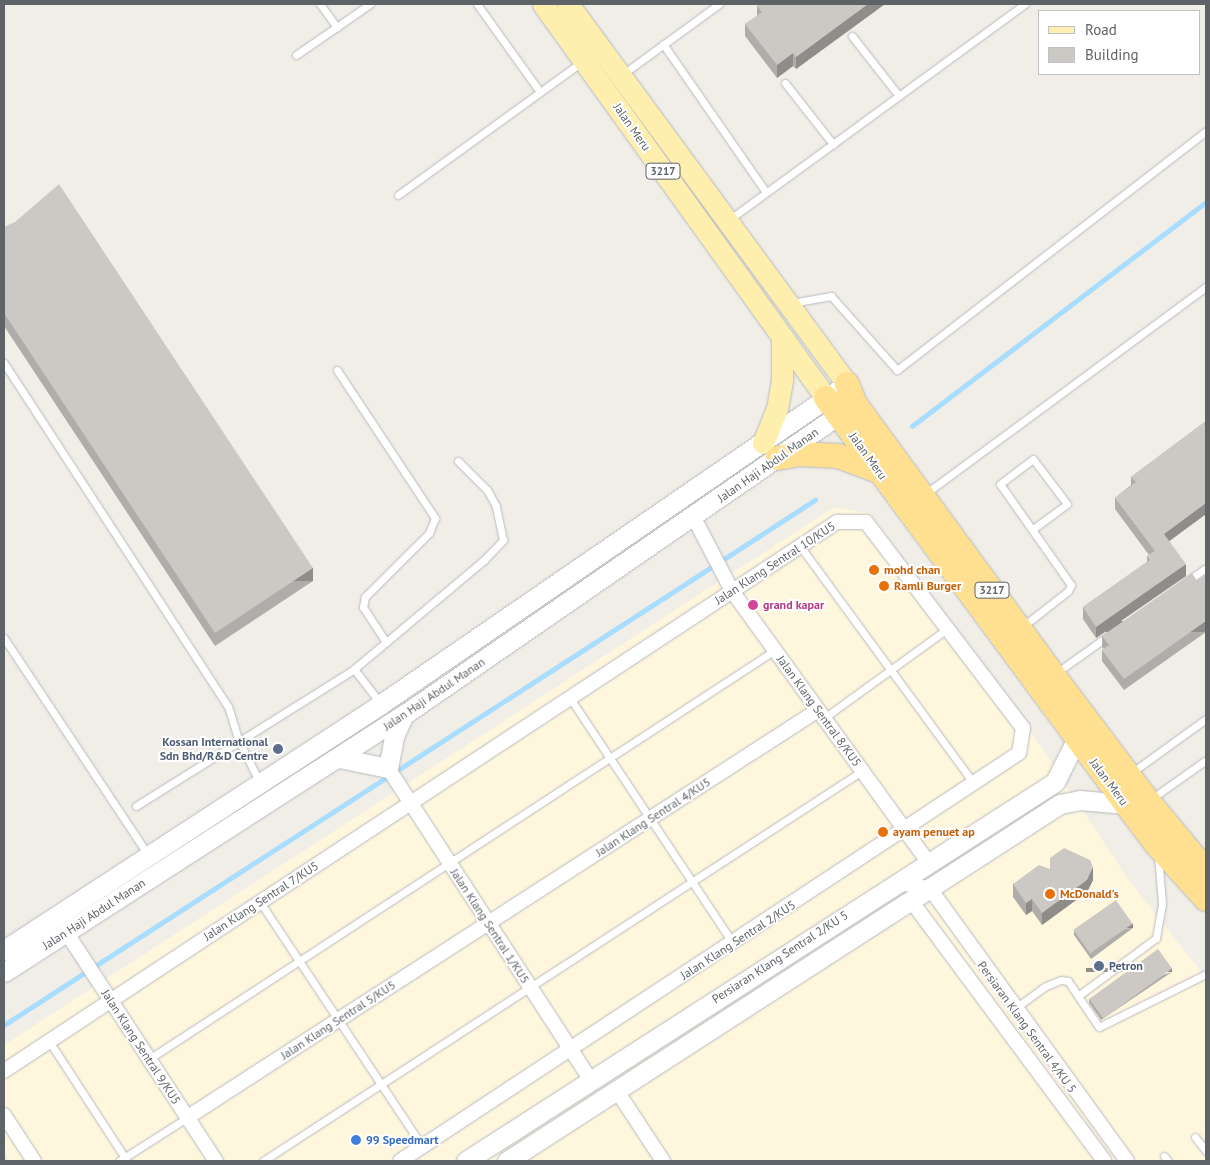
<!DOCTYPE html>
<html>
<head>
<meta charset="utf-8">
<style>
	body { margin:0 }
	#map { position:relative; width:1210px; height:1165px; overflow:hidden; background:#f1eee7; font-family:"PT Sans",sans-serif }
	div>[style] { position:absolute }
	.commercial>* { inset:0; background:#fff6de }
	.stream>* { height:4.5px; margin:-2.25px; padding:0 2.25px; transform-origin:2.25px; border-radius:2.25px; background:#a9ddff }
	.roads { filter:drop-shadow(0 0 1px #b7babe) drop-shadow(0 0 1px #b7babe) }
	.lane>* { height:7px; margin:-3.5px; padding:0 3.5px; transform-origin:3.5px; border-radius:3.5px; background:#fff }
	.street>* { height:14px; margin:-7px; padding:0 7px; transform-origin:7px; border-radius:7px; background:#fff }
	.secondary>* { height:19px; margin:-9.5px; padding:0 9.5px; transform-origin:9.5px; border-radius:9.5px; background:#fff }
	.primary>* { height:21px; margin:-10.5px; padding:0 10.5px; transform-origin:10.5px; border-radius:10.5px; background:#ffefae }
	.highway>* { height:24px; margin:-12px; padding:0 12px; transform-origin:12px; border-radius:12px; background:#ffdf90 }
	.wall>* { inset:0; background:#afada9 }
	.shaded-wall>* { inset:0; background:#8f8d89; transform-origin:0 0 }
	.building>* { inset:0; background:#ccc9c4; transform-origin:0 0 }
	.dots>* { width:14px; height:14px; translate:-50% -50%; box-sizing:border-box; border:2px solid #fff; border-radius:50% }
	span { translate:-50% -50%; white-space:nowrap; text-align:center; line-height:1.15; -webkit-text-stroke:4px #fff; paint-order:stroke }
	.shield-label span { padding:1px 4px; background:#fff; border:1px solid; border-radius:4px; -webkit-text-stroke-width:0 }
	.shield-label { font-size:11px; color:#5e6368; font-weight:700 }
	.street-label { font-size:12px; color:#5e6368 }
	.food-label { font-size:12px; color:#c56008; font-weight:700 }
	.left { translate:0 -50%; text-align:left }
	.hotel-label { font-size:12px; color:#b23c85; font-weight:700 }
	.service-label { font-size:12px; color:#4e5e75; font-weight:700 }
	.right { translate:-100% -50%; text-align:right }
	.shop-label { font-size:12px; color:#366cbe; font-weight:700 }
	.frame { position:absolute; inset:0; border:5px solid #5e6368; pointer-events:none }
	.legend { position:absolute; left:1038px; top:10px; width:162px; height:65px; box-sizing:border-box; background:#fff; border:1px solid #bfc1c3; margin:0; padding:6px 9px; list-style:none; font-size:15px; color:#5e6368 }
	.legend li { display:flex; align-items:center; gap:10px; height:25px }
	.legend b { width:25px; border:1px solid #bfc1c3 }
</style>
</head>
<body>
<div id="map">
	<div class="commercial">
		<i style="clip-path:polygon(834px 507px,871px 514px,1035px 738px,1128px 879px,1206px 978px,1206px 1161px,10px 1161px,4px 1152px,4px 1045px)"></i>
	</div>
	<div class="stream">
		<i style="left:912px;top:426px;width:370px;rotate:-37.3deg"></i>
		<i style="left:4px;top:1025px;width:966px;rotate:-32.92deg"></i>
	</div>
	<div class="roads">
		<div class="lane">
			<i style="left:320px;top:4px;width:29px;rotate:54deg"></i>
			<i style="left:477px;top:4px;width:108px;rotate:54.4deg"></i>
			<i style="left:852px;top:36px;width:76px;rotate:51.9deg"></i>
			<i style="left:663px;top:44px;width:180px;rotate:55.2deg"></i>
			<i style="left:296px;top:55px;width:90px;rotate:-34.6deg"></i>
			<i style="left:623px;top:74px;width:119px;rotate:-36.1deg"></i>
			<i style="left:785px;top:83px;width:78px;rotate:51.8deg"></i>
			<i style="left:398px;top:195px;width:227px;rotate:-35.9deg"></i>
			<i style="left:730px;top:219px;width:365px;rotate:-36.1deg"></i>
			<i style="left:791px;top:303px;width:41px;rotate:-9.9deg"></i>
			<i style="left:831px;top:296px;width:99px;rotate:48.3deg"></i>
			<i style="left:897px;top:370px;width:391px;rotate:-37.7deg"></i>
			<i style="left:4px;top:363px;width:410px;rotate:56.9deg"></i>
			<i style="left:228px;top:706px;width:34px;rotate:73deg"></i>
			<i style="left:238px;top:739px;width:47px;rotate:63.4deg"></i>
			<i style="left:337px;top:370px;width:178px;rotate:56.5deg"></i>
			<i style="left:435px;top:518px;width:16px;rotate:112deg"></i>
			<i style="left:429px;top:533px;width:91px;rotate:135deg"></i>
			<i style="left:365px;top:597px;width:10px;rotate:101deg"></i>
			<i style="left:363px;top:607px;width:42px;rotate:56.7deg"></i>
			<i style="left:925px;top:494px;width:349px;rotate:-36.4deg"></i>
			<i style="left:800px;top:546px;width:295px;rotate:53.8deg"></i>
			<i style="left:1187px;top:581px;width:23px;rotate:-34deg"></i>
			<i style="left:1022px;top:627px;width:58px;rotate:-38deg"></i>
			<i style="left:1068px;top:591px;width:7px;rotate:-63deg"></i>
			<i style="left:1071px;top:585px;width:123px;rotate:-125.1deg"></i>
			<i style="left:1000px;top:484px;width:41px;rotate:-37.1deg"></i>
			<i style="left:1033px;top:459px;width:56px;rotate:52.9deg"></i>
			<i style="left:1067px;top:504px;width:42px;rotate:143.7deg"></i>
			<i style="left:4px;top:638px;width:262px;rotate:56.4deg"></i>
			<i style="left:354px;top:669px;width:170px;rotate:-40deg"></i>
			<i style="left:484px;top:560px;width:28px;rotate:-46deg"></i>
			<i style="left:503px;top:540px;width:35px;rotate:-102deg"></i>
			<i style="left:496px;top:506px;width:18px;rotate:-119deg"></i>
			<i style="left:487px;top:490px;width:41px;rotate:-135deg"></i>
			<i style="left:1056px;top:673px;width:64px;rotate:-35.4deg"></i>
			<i style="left:570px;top:698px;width:294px;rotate:56.4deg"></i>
			<i style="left:824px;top:718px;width:152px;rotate:-35.9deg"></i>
			<i style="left:1131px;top:773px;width:92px;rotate:-35.8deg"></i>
			<i style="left:1151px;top:799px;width:67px;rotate:-35.3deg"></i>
			<i style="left:136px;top:806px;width:257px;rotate:-32.1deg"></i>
			<i style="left:354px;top:669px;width:44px;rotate:52.4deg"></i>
			<i style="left:1158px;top:855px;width:49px;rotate:85.3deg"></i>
			<i style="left:1162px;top:904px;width:35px;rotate:100deg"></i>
			<i style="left:1156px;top:938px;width:97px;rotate:143.4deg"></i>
			<i style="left:1078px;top:996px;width:37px;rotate:56deg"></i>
			<i style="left:1099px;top:1027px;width:119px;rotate:-26.4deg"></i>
			<i style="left:260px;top:902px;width:293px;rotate:56.4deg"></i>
			<i style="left:1014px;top:1009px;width:39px;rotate:-36deg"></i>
			<i style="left:1046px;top:986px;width:16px;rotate:-22deg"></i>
			<i style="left:1061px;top:980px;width:7px;rotate:8deg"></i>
			<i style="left:1068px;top:981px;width:18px;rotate:56deg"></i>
			<i style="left:49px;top:1041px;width:143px;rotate:57deg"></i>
			<i style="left:149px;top:1059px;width:748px;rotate:-33.16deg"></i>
			<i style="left:1195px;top:1137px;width:18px;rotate:52deg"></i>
			<i style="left:1164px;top:1156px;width:6px;rotate:51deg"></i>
			<i style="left:119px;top:1161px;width:82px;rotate:-32.5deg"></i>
			<i style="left:263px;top:1161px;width:715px;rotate:-33.07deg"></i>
		</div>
		<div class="street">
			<i style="left:693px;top:516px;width:85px;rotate:62.5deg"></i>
			<i style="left:732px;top:591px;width:334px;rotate:54.1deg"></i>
			<i style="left:388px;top:768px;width:372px;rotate:57deg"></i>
			<i style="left:895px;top:885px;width:19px;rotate:-3deg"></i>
			<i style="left:914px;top:884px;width:18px;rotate:19deg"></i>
			<i style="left:931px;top:890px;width:334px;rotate:54.1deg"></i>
			<i style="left:912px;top:902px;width:322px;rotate:53.4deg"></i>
			<i style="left:66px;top:932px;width:274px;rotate:56.8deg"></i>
			<i style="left:4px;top:1071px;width:998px;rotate:-33.39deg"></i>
			<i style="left:837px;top:522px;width:29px"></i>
			<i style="left:866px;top:522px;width:259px;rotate:52.7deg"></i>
			<i style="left:1023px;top:728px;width:25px;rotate:99deg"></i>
			<i style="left:1019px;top:753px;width:741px;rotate:146.61deg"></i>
			<i style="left:617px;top:1091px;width:84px;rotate:56.7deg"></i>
			<i style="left:4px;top:1115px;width:55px;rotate:56.9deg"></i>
			<i style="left:188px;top:1117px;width:750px;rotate:-32.86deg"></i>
		</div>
		<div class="secondary">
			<i style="left:339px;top:758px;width:50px;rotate:11.5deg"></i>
			<i style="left:388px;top:768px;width:33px;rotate:-79deg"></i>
			<i style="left:394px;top:736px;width:23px;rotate:-65deg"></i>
			<i style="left:4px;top:950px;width:450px;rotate:-33.1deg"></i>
			<i style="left:381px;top:704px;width:565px;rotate:-34.48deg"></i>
			<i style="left:4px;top:972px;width:477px;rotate:-32.8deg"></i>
			<i style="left:405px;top:714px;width:541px;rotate:-34.6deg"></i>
			<i style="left:466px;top:1161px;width:700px;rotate:-32.76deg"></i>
			<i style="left:1055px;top:782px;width:49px;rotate:-63.4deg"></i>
			<i style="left:507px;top:1161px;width:658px;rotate:-32.85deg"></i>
			<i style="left:1060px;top:804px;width:20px;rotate:-11deg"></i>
			<i style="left:1080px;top:800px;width:46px;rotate:5deg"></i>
		</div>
		<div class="primary">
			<i style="left:543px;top:4px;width:485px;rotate:54.3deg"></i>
			<i style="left:568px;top:4px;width:471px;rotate:53.7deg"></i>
			<i style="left:763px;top:443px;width:37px;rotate:-68deg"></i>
			<i style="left:777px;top:409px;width:29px;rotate:-80deg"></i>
			<i style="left:782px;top:380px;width:42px;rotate:-90deg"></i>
		</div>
		<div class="highway">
			<i style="left:847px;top:384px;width:22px;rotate:68deg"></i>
			<i style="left:855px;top:404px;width:336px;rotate:53.8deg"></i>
			<i style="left:1053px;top:675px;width:158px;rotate:53deg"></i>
			<i style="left:1148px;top:801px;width:91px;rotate:50.4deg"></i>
			<i style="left:826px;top:398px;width:505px;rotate:53.54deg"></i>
			<i style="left:1126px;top:804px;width:51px;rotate:52.9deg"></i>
			<i style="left:1157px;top:845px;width:73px;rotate:47.8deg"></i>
			<i style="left:778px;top:458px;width:20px;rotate:-11deg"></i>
			<i style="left:798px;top:454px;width:40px;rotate:2.9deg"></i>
			<i style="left:838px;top:456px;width:44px;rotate:20.1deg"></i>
		</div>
	</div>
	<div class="wall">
		<i style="clip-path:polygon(759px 4px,885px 4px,796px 69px,793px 66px,777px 78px,745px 36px,745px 24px,757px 16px,757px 6px)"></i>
		<i style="clip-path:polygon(4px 227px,313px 581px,215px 646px,4px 326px)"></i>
		<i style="clip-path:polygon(1206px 421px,1206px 514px,1169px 541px,1186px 576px,1096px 638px,1083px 619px,1083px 607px,1147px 562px,1147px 556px,1149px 555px,1115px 509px,1115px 498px,1131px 485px,1131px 477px)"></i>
		<i style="clip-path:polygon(1206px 575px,1206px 632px,1124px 690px,1102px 661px,1102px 650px,1104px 649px,1102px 647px,1102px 636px,1197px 581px)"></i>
		<i style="clip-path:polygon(1050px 869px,1093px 880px,1087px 892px,1042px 925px,1032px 911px,1026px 915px,1013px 897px,1013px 884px)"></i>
		<i style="clip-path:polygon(1133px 928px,1091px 959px,1074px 935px,1074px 931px)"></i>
		<i style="clip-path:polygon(1172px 972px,1101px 1020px,1089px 1003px,1089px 999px)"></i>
	</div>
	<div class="shaded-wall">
		<i style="clip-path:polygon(868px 4px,885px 4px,796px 69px,796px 57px)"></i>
		<i style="clip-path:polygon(793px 53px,793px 66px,777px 78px,777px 65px)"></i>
		<i style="clip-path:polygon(1206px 503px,1206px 514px,1164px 545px,1164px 534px)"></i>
		<i style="clip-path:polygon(1186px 564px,1186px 576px,1096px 638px,1096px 627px)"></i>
		<i style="left:313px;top:568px;width:13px;height:118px;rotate:90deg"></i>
		<i style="left:1206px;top:621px;width:11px;height:100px;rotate:90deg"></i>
		<i style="clip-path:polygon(1093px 867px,1093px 880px,1087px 892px,1042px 925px,1042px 913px)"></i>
		<i style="clip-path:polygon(1032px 899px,1032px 911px,1026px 915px,1026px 903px)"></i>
		<i style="left:1133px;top:924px;width:4px;height:52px;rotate:90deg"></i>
		<i style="left:1172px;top:968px;width:4px;height:86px;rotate:90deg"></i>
	</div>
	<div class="building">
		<i style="clip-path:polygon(759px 4px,868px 4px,796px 57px,793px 53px,777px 65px,745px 24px,762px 12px,757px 6px)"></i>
		<i style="clip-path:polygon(59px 184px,313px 568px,215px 633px,4px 313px,4px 227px,15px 222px)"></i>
		<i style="clip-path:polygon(1206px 421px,1206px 503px,1164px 534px,1186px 564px,1096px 627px,1083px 607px,1150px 560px,1147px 556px,1155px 551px,1115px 498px,1136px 482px,1131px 477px)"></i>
		<i style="clip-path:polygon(1192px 573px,1197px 581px,1206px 575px,1206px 621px,1124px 679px,1102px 650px,1109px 645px,1102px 636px)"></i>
		<i style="clip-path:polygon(1064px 848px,1090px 860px,1093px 867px,1087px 880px,1042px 913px,1032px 899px,1026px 903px,1013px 884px,1039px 865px,1050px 869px,1050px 858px)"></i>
		<i style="left:1116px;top:900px;width:29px;height:52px;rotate:55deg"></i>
		<i style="left:1158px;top:949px;width:24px;height:85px;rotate:54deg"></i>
	</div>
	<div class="dots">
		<i style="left:874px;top:570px;background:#e8710a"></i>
		<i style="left:884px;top:586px;background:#e8710a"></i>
		<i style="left:753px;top:605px;background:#d1479c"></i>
		<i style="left:278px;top:749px;background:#5c6f8a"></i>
		<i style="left:883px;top:832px;background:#e8710a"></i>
		<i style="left:1050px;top:894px;background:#e8710a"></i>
		<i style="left:1099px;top:966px;background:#5c6f8a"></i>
		<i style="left:356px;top:1140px;background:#3f7fe0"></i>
	</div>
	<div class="shield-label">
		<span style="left:663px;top:171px">3217</span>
		<span style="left:992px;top:590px">3217</span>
	</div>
	<div class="street-label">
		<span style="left:632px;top:127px;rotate:55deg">Jalan Meru</span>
		<span style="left:868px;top:456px;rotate:54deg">Jalan Meru</span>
		<span style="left:768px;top:465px;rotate:-35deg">Jalan Haji Abdul Manan</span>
		<span style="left:775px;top:563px;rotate:-33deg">Jalan Klang Sentral 10/KU5</span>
		<span style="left:434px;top:694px;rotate:-34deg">Jalan Haji Abdul Manan</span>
		<span style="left:819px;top:711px;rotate:54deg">Jalan Klang Sentral 8/KU5</span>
		<span style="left:1109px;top:782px;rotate:53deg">Jalan Meru</span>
		<span style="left:653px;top:817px;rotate:-33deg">Jalan Klang Sentral 4/KU5</span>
		<span style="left:261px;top:901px;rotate:-33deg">Jalan Klang Sentral 7/KU5</span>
		<span style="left:94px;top:914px;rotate:-33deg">Jalan Haji Abdul Manan</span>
		<span style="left:490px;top:926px;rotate:57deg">Jalan Klang Sentral 1/KU5</span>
		<span style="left:738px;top:940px;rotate:-33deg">Jalan Klang Sentral 2/KU5</span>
		<span style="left:780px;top:957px;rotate:-33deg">Persiaran Klang Sentral 2/KU 5</span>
		<span style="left:338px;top:1020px;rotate:-33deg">Jalan Klang Sentral 5/KU5</span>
		<span style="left:1027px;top:1027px;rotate:54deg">Persiaran Klang Sentral 4/KU 5</span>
		<span style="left:141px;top:1047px;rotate:57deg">Jalan Klang Sentral 9/KU5</span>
	</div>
	<div class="food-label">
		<span class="left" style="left:884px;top:570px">mohd chan</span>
		<span class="left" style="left:894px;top:586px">Ramli Burger</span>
		<span class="left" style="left:893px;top:832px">ayam penuet ap</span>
		<span class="left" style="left:1060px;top:894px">McDonald's</span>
	</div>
	<div class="hotel-label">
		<span class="left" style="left:763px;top:605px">grand kapar</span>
	</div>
	<div class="service-label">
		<span class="right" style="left:268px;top:749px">Kossan International<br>Sdn Bhd/R&amp;D Centre</span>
		<span class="left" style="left:1109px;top:966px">Petron</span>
	</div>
	<div class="shop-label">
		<span class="left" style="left:366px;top:1140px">99 Speedmart</span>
	</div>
	<div class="frame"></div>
	<ul class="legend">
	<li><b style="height:6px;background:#ffefae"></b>Road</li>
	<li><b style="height:14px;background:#ccc9c4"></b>Building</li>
	</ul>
</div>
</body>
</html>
